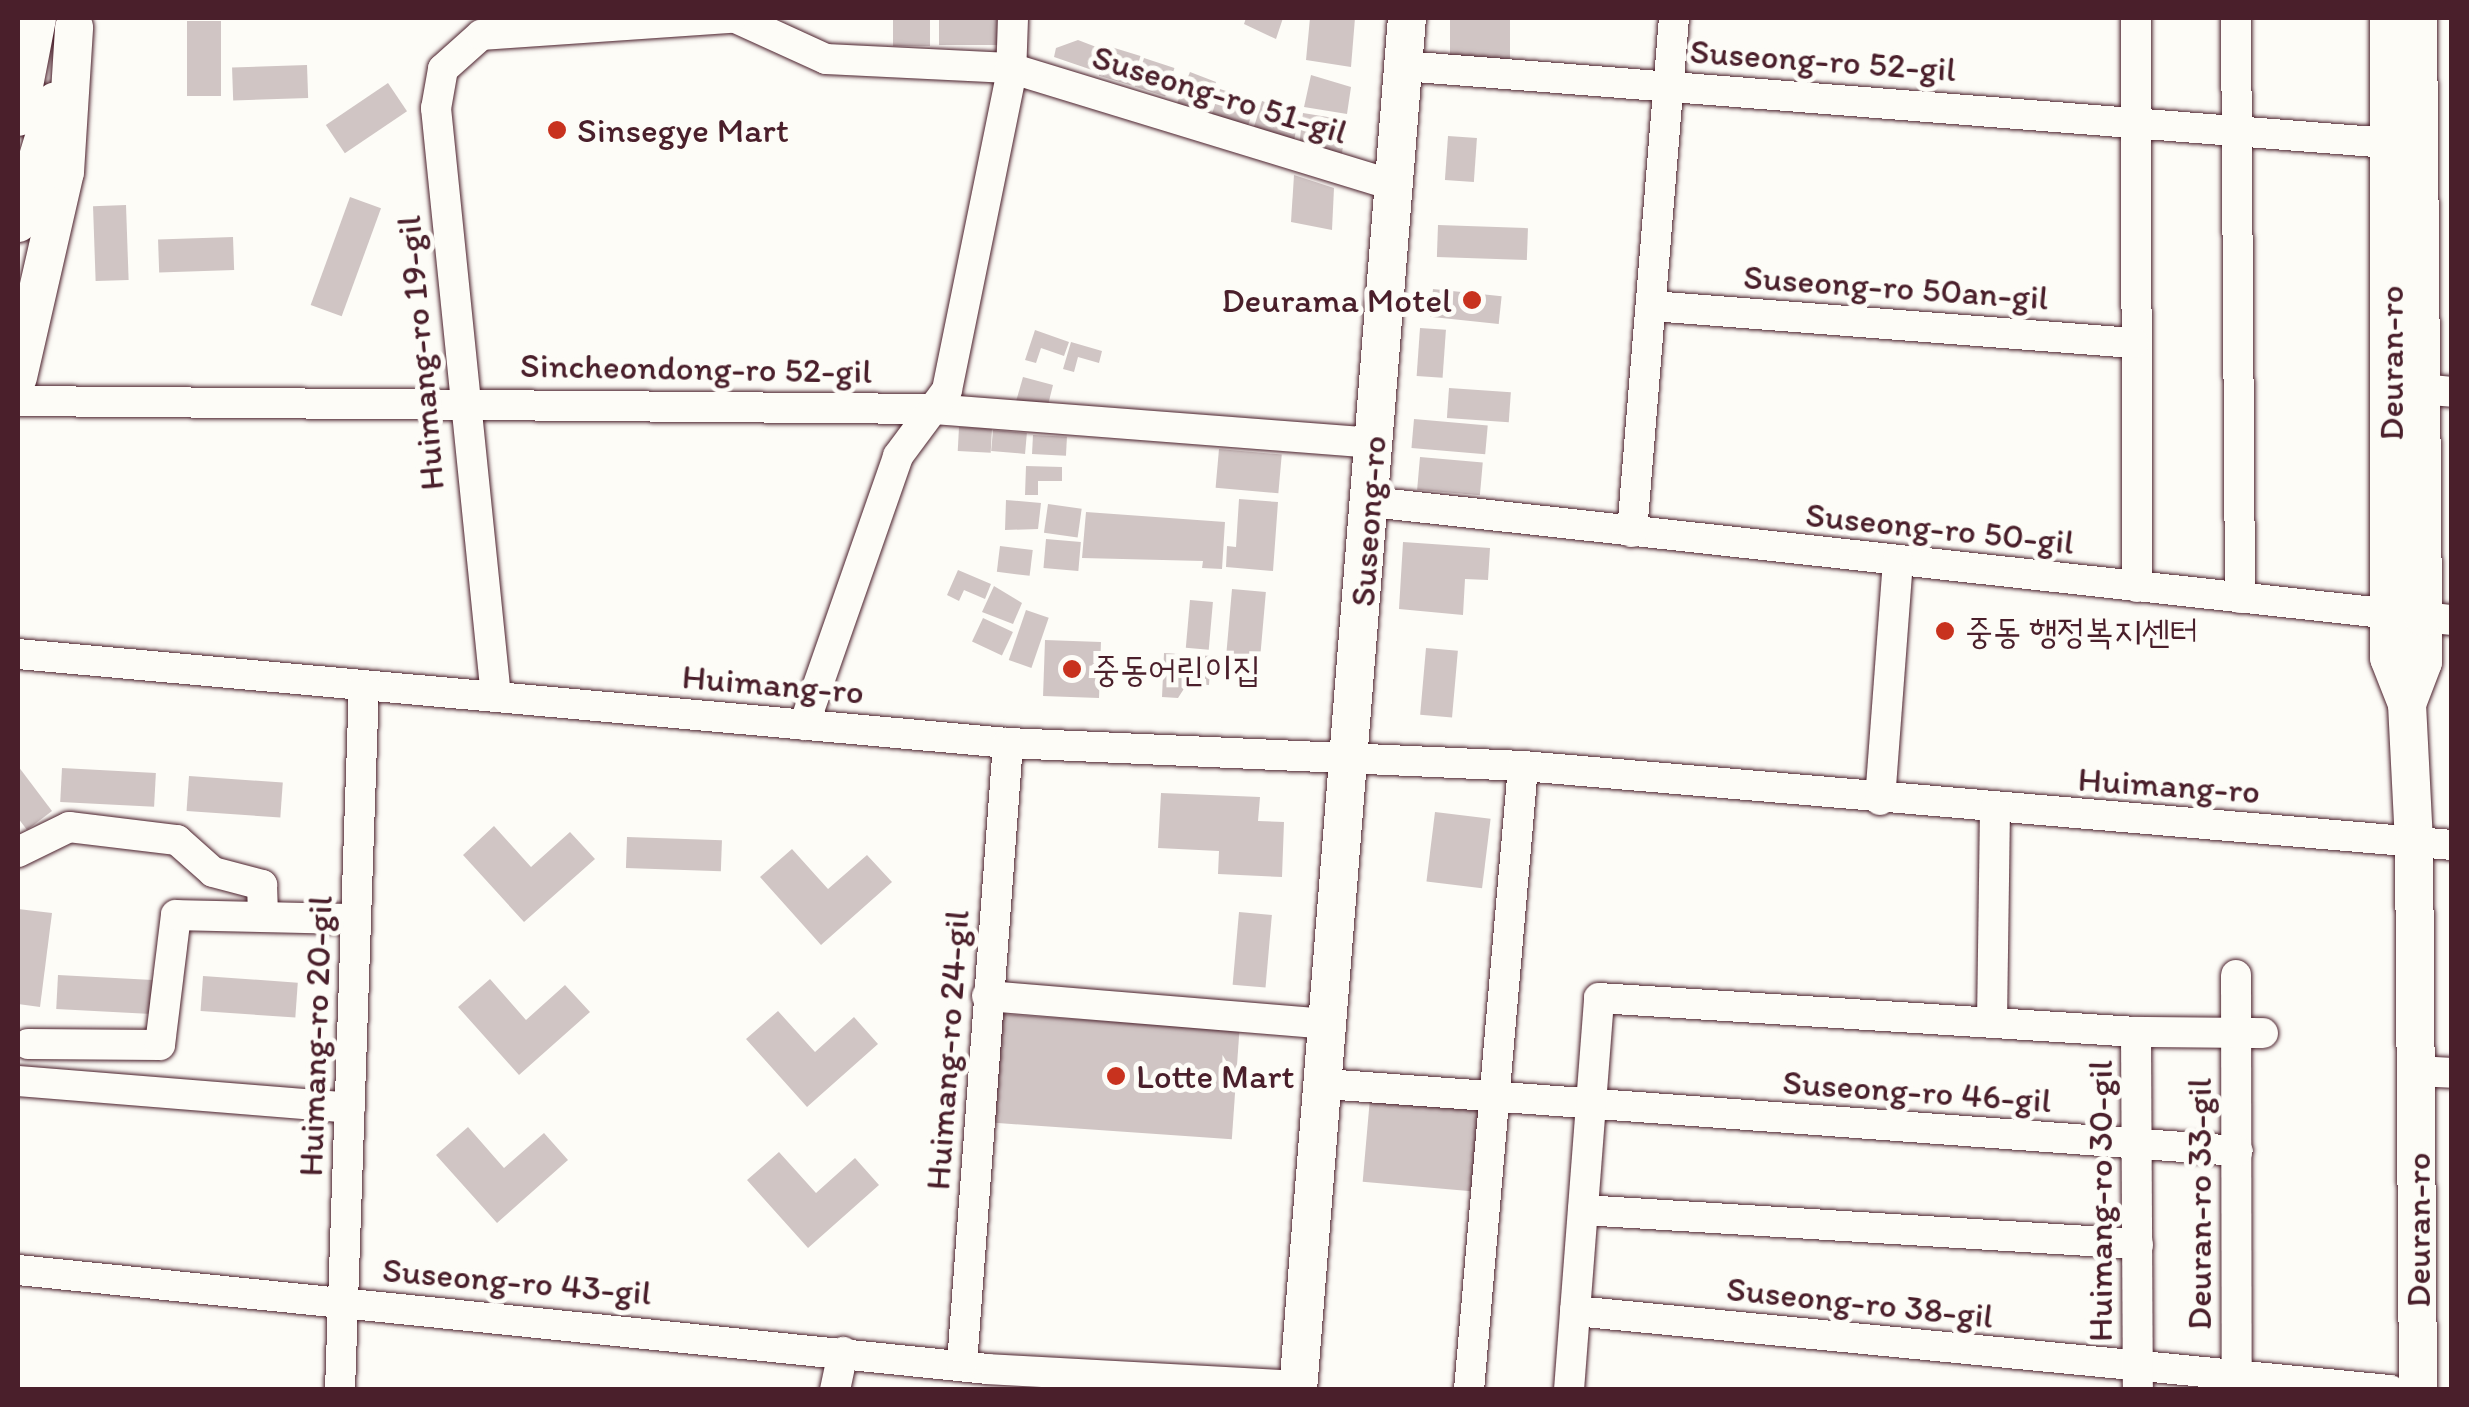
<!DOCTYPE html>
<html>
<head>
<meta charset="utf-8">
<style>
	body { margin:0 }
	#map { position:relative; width:2469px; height:1407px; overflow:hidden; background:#fdfcf7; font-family:Itim,"Poor Story",sans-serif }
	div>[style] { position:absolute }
	.building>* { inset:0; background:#d0c5c4; transform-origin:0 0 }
	.roads { filter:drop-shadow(0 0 2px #4a1f2b) drop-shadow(0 0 2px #4a1f2b) }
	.minor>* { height:30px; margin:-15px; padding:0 15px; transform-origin:15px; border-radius:15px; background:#fdfcf7 }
	.major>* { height:38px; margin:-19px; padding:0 19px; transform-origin:19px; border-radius:19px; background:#fdfcf7 }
	.dots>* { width:28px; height:28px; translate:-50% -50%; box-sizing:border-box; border:5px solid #fdfcf7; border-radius:50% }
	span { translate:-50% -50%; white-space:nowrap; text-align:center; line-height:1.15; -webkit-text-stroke:10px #fdfcf7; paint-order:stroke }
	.street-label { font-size:35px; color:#4a1f2b }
	.poi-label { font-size:35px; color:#4a1f2b }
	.left { translate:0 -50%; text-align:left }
	.right { translate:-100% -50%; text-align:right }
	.frame { position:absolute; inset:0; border:20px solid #4a1f2b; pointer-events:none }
</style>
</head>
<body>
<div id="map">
	<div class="building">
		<i style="clip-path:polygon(1246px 18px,1283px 18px,1276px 39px,1244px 24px)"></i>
		<i style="clip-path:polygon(1310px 18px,1355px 18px,1351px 67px,1306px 60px)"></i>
		<i style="left:1450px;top:18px;width:60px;height:43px"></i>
		<i style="left:893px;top:19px;width:37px;height:27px"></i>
		<i style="left:939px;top:19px;width:58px;height:26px"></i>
		<i style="left:187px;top:21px;width:34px;height:75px"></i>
		<i style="clip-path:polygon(1078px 40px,1104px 50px,1095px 71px,1054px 57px,1056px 48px)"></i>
		<i style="left:1108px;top:46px;width:34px;height:31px;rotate:17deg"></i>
		<i style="left:1144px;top:58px;width:32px;height:30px;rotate:18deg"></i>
		<i style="left:307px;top:65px;width:33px;height:75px;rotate:88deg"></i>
		<i style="clip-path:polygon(1190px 72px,1216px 82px,1205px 113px,1176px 106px)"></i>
		<i style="clip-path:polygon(1311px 75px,1351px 87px,1347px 114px,1304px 107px)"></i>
		<i style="left:388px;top:83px;width:34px;height:75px;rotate:56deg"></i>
		<i style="left:1220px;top:89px;width:38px;height:27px;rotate:18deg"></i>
		<i style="clip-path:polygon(1262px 101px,1298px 114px,1294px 143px,1253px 130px)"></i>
		<i style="clip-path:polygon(1303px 113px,1346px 120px,1341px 162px,1299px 147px)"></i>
		<i style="left:1448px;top:136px;width:29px;height:44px;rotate:4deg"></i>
		<i style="clip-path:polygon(1294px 175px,1334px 188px,1332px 230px,1291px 222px)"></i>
		<i style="left:350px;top:197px;width:33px;height:115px;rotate:20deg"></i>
		<i style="left:126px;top:205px;width:75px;height:33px;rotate:88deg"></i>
		<i style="left:1438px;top:225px;width:90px;height:32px;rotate:2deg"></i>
		<i style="left:233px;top:237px;width:33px;height:75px;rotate:88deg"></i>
		<i style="left:1433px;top:289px;width:69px;height:28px;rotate:6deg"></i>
		<i style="left:1420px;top:328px;width:26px;height:48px;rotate:4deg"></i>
		<i style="clip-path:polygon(1035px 330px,1069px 342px,1064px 356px,1041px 348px,1036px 363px,1025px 360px)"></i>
		<i style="clip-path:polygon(1071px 342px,1102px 351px,1099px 363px,1078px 357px,1074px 372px,1063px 369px)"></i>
		<i style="clip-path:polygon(1023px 377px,1053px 385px,1048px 405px,1015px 405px)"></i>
		<i style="left:1449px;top:388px;width:62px;height:30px;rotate:4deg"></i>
		<i style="left:1414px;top:419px;width:74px;height:29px;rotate:5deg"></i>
		<i style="left:959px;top:427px;width:33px;height:24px;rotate:3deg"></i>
		<i style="left:993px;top:430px;width:34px;height:21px;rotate:5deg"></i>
		<i style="left:1033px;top:435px;width:34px;height:19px;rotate:3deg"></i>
		<i style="left:1219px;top:449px;width:63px;height:39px;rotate:5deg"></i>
		<i style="left:1420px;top:457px;width:63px;height:33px;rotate:5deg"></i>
		<i style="clip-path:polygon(1026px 466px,1062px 467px,1062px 481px,1038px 481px,1038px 495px,1025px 495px)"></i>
		<i style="clip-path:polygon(1239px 499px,1278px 502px,1273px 571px,1226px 567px,1227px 546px,1236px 547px)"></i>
		<i style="clip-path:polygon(1006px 500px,1041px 503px,1038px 529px,1005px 530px)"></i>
		<i style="left:1048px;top:504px;width:34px;height:29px;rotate:8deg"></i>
		<i style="clip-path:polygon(1086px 512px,1225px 522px,1222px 569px,1202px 568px,1203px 561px,1082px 558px)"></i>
		<i style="left:1046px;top:539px;width:35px;height:29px;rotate:5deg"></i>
		<i style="clip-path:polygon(1403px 542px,1490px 548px,1488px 580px,1465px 579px,1463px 615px,1399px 609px)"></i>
		<i style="left:1000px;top:546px;width:33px;height:26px;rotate:7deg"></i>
		<i style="clip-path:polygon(958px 570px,991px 584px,985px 599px,964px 590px,959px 601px,947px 595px)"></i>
		<i style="clip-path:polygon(994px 586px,1022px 603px,1013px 624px,982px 612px)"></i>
		<i style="left:1232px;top:589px;width:34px;height:85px;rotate:5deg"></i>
		<i style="left:1190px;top:600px;width:23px;height:48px;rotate:5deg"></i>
		<i style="left:1026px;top:610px;width:24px;height:53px;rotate:19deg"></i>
		<i style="left:983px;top:618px;width:33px;height:26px;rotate:25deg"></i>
		<i style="left:1045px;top:640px;width:56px;height:56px;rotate:2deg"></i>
		<i style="left:1426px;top:648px;width:32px;height:67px;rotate:5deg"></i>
		<i style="clip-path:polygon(1164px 653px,1211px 656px,1209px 685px,1187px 684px,1178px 698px,1162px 697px)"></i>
		<i style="clip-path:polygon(18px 766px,52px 811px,27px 830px,18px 818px)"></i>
		<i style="left:62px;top:768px;width:94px;height:34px;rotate:3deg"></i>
		<i style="left:189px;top:776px;width:94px;height:35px;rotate:4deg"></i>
		<i style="clip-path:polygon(1161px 793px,1260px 797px,1258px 821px,1284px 822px,1282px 877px,1218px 874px,1219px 851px,1158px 848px)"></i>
		<i style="left:1435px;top:812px;width:56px;height:70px;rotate:7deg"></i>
		<i style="clip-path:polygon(494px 826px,531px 867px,570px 832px,595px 859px,524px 922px,463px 855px)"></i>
		<i style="left:627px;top:837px;width:95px;height:31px;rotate:2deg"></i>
		<i style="clip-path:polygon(792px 849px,828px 889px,867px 855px,892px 882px,821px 945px,760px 877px)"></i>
		<i style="clip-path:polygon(18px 909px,52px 913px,40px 1007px,18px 1004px)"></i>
		<i style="left:1239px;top:912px;width:33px;height:73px;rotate:5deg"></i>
		<i style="left:58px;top:975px;width:95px;height:34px;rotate:3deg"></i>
		<i style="left:203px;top:976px;width:95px;height:35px;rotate:4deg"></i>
		<i style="clip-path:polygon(490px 979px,526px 1020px,565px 985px,590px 1012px,519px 1075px,458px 1007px)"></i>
		<i style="clip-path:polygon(778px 1011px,815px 1052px,854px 1017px,878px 1044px,807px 1107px,746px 1039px)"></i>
		<i style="left:1002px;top:1014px;width:238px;height:109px;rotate:4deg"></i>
		<i style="left:1370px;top:1098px;width:109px;height:84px;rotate:5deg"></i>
		<i style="clip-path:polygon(468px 1127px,504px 1168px,544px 1133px,568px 1160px,497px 1223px,436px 1155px)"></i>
		<i style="clip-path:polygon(779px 1152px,816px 1193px,855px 1158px,879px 1185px,808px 1248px,747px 1180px)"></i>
	</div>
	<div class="roads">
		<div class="minor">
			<i style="left:736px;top:18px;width:99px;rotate:24.5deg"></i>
			<i style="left:826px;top:59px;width:184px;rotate:2.8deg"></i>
			<i style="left:1010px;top:68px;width:400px;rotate:17deg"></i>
			<i style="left:2136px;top:18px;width:569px;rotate:89.9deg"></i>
			<i style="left:2236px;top:18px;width:580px;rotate:89.6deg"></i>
			<i style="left:481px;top:35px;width:51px;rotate:138.2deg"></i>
			<i style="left:443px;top:69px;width:40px;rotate:100deg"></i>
			<i style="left:436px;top:108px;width:592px;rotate:84.18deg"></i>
			<i style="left:481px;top:35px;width:251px;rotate:-3.9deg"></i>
			<i style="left:1403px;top:66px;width:989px;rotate:4.47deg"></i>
			<i style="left:1652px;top:306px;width:483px;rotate:4.4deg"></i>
			<i style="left:2420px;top:389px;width:32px;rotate:5deg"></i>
			<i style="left:18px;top:401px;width:915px;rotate:0.5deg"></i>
			<i style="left:933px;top:409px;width:441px;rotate:4.4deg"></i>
			<i style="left:1371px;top:502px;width:1027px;rotate:6.26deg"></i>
			<i style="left:1632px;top:532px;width:516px;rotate:-85.33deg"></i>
			<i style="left:2423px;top:617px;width:29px;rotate:6deg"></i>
			<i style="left:18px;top:654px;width:994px;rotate:5.14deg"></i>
			<i style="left:1008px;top:743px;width:516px;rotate:2.56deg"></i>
			<i style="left:1523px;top:766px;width:932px;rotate:4.86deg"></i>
			<i style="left:804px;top:725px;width:285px;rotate:-70.7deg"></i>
			<i style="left:898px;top:456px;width:82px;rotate:-53.4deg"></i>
			<i style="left:947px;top:390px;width:320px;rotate:-78.5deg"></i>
			<i style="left:1011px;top:76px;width:58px;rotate:-88deg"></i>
			<i style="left:1880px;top:800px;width:240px;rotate:-85.7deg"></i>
			<i style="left:18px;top:852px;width:57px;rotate:-26.1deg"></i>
			<i style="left:69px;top:827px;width:109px;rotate:6.9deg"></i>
			<i style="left:177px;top:840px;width:48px;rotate:41.6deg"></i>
			<i style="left:213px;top:872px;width:51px;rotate:14.9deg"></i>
			<i style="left:262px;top:885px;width:31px;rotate:88deg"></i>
			<i style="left:2236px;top:975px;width:415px;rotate:89.9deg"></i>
			<i style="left:987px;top:996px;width:344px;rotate:4.7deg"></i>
			<i style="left:1992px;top:1023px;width:213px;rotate:-89.2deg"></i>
			<i style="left:2136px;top:1032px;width:127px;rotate:0.5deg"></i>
			<i style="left:28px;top:1044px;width:132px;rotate:0.4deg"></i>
			<i style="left:160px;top:1045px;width:131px;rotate:-83deg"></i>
			<i style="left:176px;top:915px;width:180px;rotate:1.3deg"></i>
			<i style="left:2417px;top:1071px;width:35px;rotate:3deg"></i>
			<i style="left:18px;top:1081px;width:333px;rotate:4.6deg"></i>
			<i style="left:1325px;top:1084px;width:915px;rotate:4.2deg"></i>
			<i style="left:1583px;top:1210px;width:556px;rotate:3.51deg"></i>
			<i style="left:18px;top:1270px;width:974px;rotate:5.83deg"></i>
			<i style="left:987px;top:1369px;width:311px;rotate:3.1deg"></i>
			<i style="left:1575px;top:1311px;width:819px;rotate:5.54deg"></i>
			<i style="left:962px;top:1364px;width:623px;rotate:-85.76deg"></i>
			<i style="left:340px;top:1390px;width:705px;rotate:-88.05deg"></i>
			<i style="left:835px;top:1390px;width:39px;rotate:-78deg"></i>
			<i style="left:1469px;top:1390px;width:626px;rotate:-85.05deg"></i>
			<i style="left:1569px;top:1390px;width:393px;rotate:-85.6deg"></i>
			<i style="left:1599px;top:998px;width:538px;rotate:3.62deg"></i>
			<i style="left:2136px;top:1032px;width:358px;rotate:89.7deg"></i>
		</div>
		<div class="major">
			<i style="left:2389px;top:18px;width:640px;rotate:90deg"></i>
			<i style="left:2389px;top:658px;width:49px;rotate:68.6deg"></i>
			<i style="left:2407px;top:704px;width:137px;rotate:87.1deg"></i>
			<i style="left:2414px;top:841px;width:549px;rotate:89.58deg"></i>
			<i style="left:18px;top:117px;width:101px;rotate:-79.1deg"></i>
			<i style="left:18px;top:223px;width:127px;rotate:-73.1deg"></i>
			<i style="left:18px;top:377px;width:210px;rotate:-77.1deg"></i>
			<i style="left:65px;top:172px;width:145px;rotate:-86.4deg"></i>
			<i style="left:2407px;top:704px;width:45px;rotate:-69.1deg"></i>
			<i style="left:2423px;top:662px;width:45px;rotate:-90deg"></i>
			<i style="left:2423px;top:617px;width:599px;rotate:-90.48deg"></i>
			<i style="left:1298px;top:1390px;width:1376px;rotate:-85.46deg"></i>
		</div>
	</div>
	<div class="dots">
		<i style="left:557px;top:130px;background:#c8321e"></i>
		<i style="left:1472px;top:300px;background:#c8321e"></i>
		<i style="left:1945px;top:631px;background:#c8321e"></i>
		<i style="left:1072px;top:669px;background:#c8321e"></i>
		<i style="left:1116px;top:1076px;background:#c8321e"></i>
	</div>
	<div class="street-label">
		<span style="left:1823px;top:60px;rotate:4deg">Suseong-ro 52-gil</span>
		<span style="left:1220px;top:94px;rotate:17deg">Suseong-ro 51-gil</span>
		<span style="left:1896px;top:287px;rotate:4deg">Suseong-ro 50an-gil</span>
		<span style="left:420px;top:353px;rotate:-95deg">Huimang-ro 19-gil</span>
		<span style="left:2391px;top:363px;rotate:-90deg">Deuran-ro</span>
		<span style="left:696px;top:368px;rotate:1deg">Sincheondong-ro 52-gil</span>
		<span style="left:1368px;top:521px;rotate:-86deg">Suseong-ro</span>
		<span style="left:1940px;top:528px;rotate:6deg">Suseong-ro 50-gil</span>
		<span style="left:773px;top:684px;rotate:5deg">Huimang-ro</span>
		<span style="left:2169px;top:785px;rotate:4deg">Huimang-ro</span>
		<span style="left:315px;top:1036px;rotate:-88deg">Huimang-ro 20-gil</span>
		<span style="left:947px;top:1050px;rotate:-86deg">Huimang-ro 24-gil</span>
		<span style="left:1917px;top:1091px;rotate:4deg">Suseong-ro 46-gil</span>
		<span style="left:2100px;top:1201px;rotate:-90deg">Huimang-ro 30-gil</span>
		<span style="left:2199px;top:1204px;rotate:-90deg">Deuran-ro 33-gil</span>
		<span style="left:2418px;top:1230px;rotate:-90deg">Deuran-ro</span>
		<span style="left:517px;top:1281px;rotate:5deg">Suseong-ro 43-gil</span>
		<span style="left:1860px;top:1302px;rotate:6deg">Suseong-ro 38-gil</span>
	</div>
	<div class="poi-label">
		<span class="left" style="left:577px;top:130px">Sinsegye Mart</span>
		<span class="right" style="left:1452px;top:300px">Deurama Motel</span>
		<span class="left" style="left:1965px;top:631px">중동 행정복지센터</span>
		<span class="left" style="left:1092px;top:669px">중동어린이집</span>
		<span class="left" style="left:1136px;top:1076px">Lotte Mart</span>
	</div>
	<div class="frame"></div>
</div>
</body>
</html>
